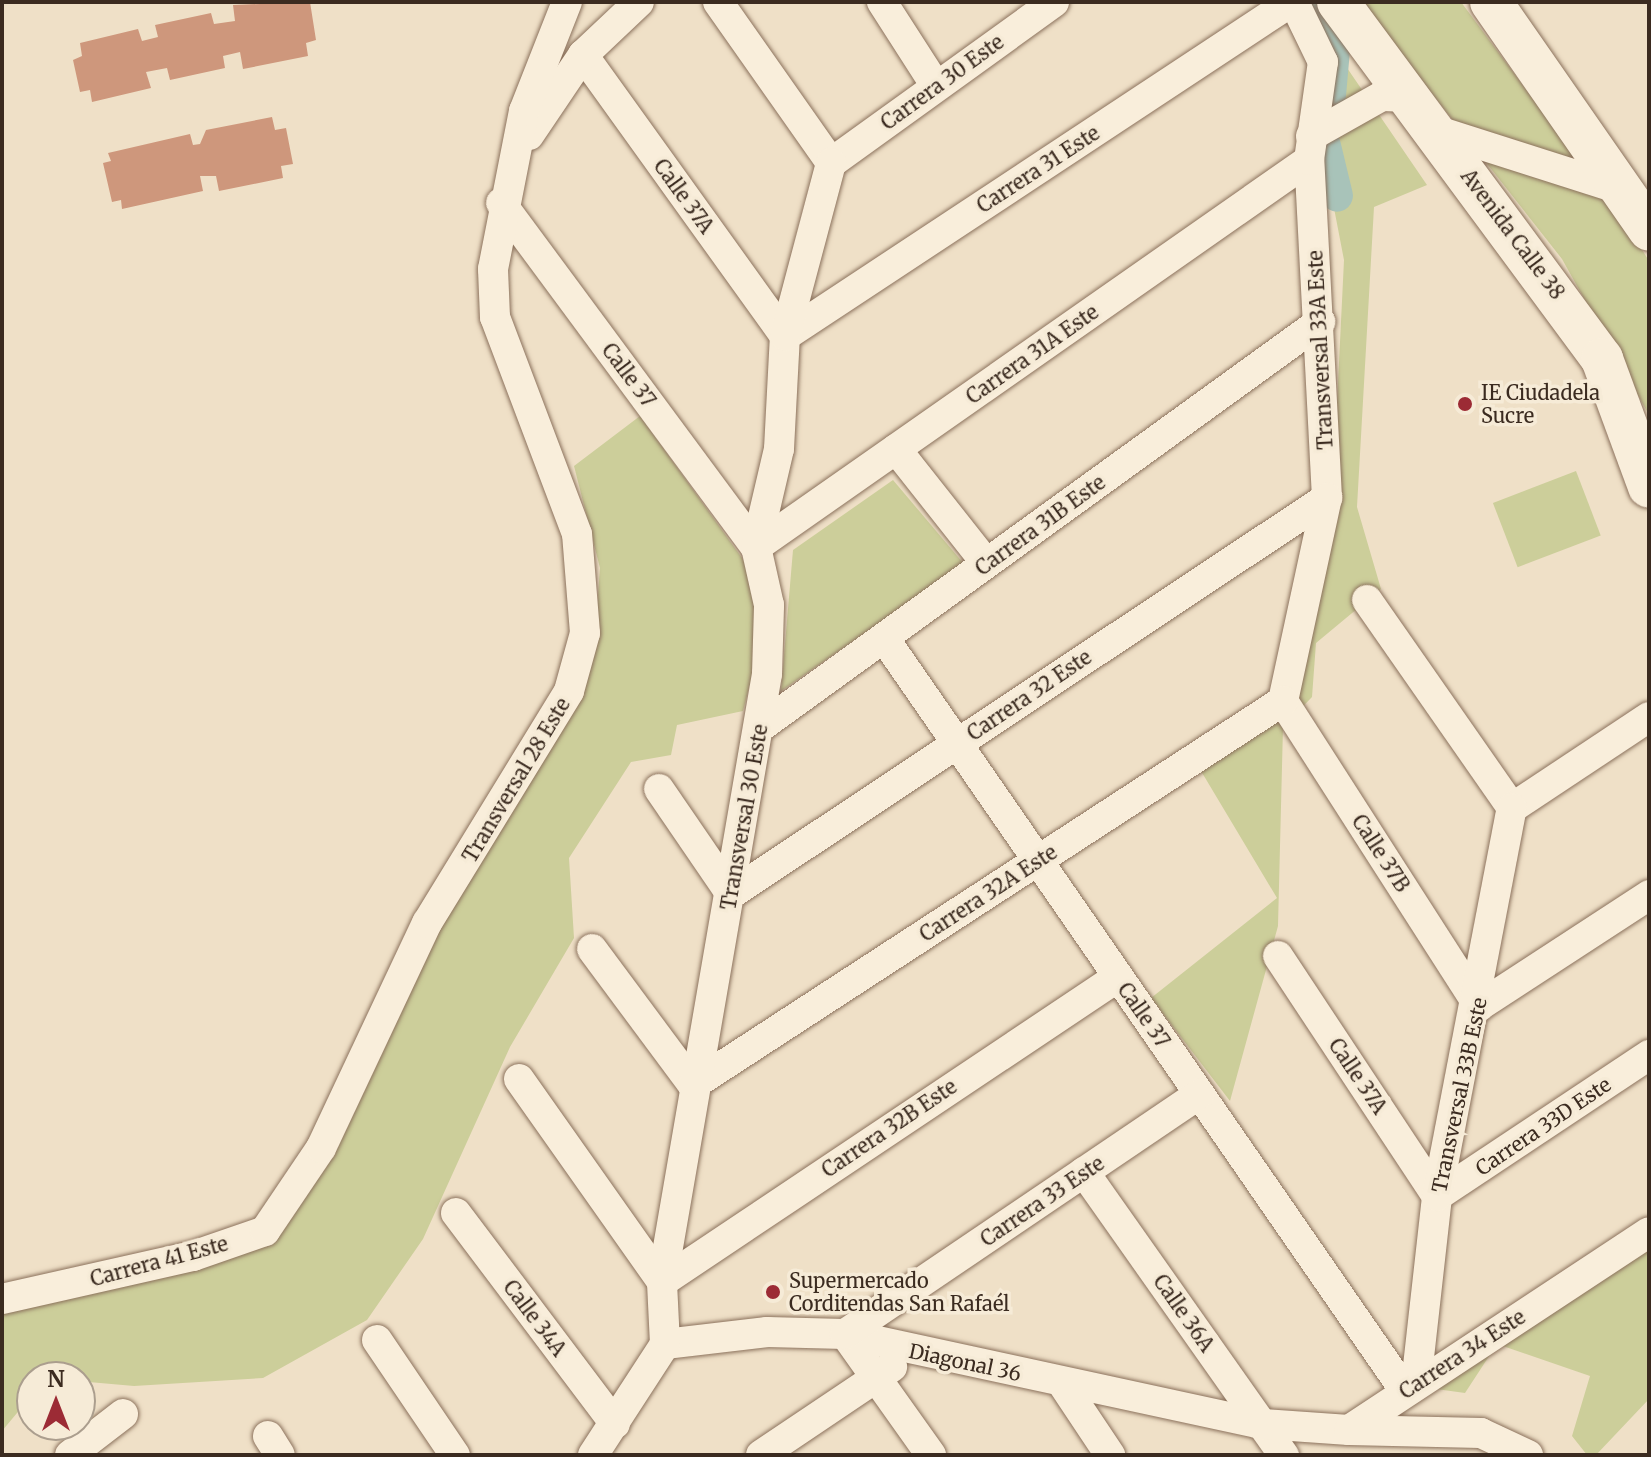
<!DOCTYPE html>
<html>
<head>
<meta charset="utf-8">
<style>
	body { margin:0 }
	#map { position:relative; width:1651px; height:1457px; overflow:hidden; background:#efe0c7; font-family:Merriweather,serif }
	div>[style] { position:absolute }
	.green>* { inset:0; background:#ccce9a; transform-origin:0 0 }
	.canal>* { height:32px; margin:-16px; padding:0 16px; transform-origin:16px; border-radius:16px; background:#a8c3b9 }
	.building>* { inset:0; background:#ce977c }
	.roads { filter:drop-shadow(0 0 2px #8b715c) drop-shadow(0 0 2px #8b715c) }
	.street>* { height:30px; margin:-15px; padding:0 15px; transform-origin:15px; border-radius:15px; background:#f9eedb }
	.secondary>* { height:42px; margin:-21px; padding:0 21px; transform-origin:21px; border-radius:21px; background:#f9eedb }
	.dots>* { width:22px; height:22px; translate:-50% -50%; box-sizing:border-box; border:4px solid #f6ebd7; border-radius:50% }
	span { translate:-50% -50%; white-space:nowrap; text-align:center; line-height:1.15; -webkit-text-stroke:7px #f6ebd7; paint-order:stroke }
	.street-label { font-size:20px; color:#3b2b20 }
	.poi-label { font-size:20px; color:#3b2b20 }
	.left { translate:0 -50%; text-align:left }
	.frame { position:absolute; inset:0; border:4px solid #3b2b20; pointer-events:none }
	.north { position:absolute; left:16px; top:1361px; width:80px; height:80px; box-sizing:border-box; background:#f6ebd7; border:2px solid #ab9e8e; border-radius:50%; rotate:0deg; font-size:22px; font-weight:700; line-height:32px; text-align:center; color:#3b2b20 }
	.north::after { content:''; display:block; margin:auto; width:28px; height:36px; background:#9c2b35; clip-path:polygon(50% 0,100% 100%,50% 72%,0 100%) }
</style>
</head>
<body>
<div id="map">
	<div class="green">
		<i style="clip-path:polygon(1360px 2px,1461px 2px,1628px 227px,1649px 261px,1649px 415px,1562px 259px)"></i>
		<i style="clip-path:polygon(1343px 62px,1427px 185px,1374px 207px,1357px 507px,1381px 589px,1316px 643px,1312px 697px,1283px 727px,1278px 926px,1230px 1101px,1151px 998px,1277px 898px,1201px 771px,1263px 732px,1310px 621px,1333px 486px,1344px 260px,1328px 177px)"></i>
		<i style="clip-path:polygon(640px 416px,755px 576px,765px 627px,743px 711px,677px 725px,671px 755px,631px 762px,569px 858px,574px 938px,510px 1047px,423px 1239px,367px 1320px,263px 1378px,134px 1386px,32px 1377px,32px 1395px,2px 1431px,2px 1302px,265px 1238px,414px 960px,593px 660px,600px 568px,574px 466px)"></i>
		<i style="left:1576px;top:471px;width:69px;height:89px;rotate:69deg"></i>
		<i style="clip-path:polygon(893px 480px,964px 564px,781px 691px,793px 550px)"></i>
		<i style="clip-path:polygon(1649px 1244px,1649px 1399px,1596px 1455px,1587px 1455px,1572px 1436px,1590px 1376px,1497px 1344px,1465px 1393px,1429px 1388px)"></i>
	</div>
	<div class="canal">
		<i style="left:1324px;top:13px;width:27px;rotate:66deg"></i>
		<i style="left:1335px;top:38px;width:57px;rotate:95deg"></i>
		<i style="left:1325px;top:146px;width:51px;rotate:76.5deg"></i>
	</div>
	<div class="building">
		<i style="clip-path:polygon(310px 2px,316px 40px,306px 43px,308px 56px,243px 69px,240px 52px,223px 56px,225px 68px,170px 80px,167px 68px,146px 72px,151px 88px,92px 102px,90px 90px,80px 92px,73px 60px,82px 56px,80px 43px,138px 29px,142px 41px,158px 37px,155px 25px,211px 13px,214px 24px,235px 21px,233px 5px)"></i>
		<i style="clip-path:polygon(272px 117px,275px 130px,286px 128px,293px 164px,281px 166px,283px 178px,219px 191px,216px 176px,200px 176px,203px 191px,122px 209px,121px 200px,112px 202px,103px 163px,111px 161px,108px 153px,190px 134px,193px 145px,200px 144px,206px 130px)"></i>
	</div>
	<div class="roads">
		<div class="street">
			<i style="left:718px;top:2px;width:197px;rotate:54.9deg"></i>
			<i style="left:882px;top:2px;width:100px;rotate:57.3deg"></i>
			<i style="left:583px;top:55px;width:346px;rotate:54.3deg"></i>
			<i style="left:785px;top:336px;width:606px;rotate:-33.43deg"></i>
			<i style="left:1435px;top:130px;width:201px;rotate:17.7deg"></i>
			<i style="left:529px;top:135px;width:97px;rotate:-56deg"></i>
			<i style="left:583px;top:55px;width:77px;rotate:-43.4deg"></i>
			<i style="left:1311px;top:136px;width:81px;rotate:-29.4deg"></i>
			<i style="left:1382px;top:96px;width:28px;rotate:2deg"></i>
			<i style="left:831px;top:163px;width:275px;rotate:-35.8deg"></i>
			<i style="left:501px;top:203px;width:428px;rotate:53.5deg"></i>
			<i style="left:896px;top:449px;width:145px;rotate:51.7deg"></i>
			<i style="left:756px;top:547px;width:675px;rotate:-34.99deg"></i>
			<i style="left:1367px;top:600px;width:254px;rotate:55.1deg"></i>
			<i style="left:884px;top:638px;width:916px;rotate:55.32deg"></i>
			<i style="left:1283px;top:701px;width:208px;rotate:-77.8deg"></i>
			<i style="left:1327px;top:498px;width:338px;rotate:-93deg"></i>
			<i style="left:1309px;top:160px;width:99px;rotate:-81.9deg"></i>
			<i style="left:1323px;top:62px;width:67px;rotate:-115.8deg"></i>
			<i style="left:1283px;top:701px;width:363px;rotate:57.3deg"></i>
			<i style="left:1479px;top:1006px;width:203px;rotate:-33.1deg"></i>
			<i style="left:759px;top:728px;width:693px;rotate:-35.89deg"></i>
			<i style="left:659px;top:789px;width:127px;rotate:55.6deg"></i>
			<i style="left:731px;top:894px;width:716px;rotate:-33.6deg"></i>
			<i style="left:1512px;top:808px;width:164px;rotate:-33.6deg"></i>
			<i style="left:592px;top:949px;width:169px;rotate:53.4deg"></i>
			<i style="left:693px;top:1085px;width:704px;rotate:-33.06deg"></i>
			<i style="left:1278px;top:956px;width:288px;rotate:56.5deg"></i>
			<i style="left:1437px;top:1196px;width:255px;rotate:-33.6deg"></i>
			<i style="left:519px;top:1079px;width:248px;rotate:54.8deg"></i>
			<i style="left:662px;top:1282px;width:549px;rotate:-33.78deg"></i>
			<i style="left:1084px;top:1172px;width:347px;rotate:54.8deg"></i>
			<i style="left:456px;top:1213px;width:264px;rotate:53deg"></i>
			<i style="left:2px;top:1299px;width:196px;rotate:-12.7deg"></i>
			<i style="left:193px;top:1256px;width:76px;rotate:-19.1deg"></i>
			<i style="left:265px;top:1231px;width:100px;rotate:-56deg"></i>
			<i style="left:321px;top:1148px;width:249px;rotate:-64.8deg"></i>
			<i style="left:427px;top:923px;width:272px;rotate:-58.5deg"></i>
			<i style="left:569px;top:691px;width:60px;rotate:-74.6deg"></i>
			<i style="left:585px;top:633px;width:99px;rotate:-94.6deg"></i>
			<i style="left:577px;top:534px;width:232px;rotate:-110.7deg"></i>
			<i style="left:495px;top:317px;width:48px;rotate:-92.4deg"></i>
			<i style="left:493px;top:269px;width:161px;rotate:-78.9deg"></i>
			<i style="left:524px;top:111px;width:117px;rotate:-68.5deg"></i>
			<i style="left:377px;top:1340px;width:139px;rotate:55.9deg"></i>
			<i style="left:665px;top:1344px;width:103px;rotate:-6.7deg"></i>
			<i style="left:767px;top:1332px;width:78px;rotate:1.5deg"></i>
			<i style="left:845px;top:1334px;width:428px;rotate:12.2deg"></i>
			<i style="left:1263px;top:1424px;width:86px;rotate:4deg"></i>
			<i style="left:1349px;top:1430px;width:359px;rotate:-33.4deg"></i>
			<i style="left:1062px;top:1383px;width:87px;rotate:56.3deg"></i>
			<i style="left:1416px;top:1384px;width:189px;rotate:-83.6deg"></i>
			<i style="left:1437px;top:1196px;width:395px;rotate:-79.1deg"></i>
			<i style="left:1349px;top:1430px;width:132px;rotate:1.3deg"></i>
			<i style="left:1481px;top:1433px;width:52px;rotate:25.1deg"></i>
			<i style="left:268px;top:1436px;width:22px;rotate:58deg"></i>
			<i style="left:70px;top:1455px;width:67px;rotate:-37.7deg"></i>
			<i style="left:593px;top:1455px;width:132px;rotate:-57deg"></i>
			<i style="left:665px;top:1344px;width:62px;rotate:-92.8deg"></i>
			<i style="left:662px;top:1282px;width:617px;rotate:-80.2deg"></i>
			<i style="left:767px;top:674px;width:69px;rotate:-88.3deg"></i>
			<i style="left:769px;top:605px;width:59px;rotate:-102.6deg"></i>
			<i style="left:756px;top:547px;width:101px;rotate:-76.8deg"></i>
			<i style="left:779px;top:449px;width:113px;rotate:-87deg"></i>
			<i style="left:785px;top:336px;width:179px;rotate:-75.1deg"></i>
			<i style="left:761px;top:1455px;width:158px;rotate:-33.9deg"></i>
			<i style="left:931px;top:1455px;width:148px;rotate:-125.4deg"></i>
			<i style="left:845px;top:1334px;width:428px;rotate:-34.1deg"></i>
		</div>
		<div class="secondary">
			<i style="left:1338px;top:2px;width:444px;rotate:53.5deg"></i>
			<i style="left:1602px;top:359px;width:136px;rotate:69.8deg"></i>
			<i style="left:1491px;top:2px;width:277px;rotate:55.2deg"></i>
		</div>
	</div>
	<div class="dots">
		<i style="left:1465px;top:404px;background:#9c2b35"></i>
		<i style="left:773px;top:1292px;background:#9c2b35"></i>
	</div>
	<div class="street-label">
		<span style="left:942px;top:82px;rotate:-36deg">Carrera 30 Este</span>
		<span style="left:1038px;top:169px;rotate:-33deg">Carrera 31 Este</span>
		<span style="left:684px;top:196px;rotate:54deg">Calle 37A</span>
		<span style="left:1513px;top:234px;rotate:53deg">Avenida Calle 38</span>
		<span style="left:1320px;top:350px;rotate:-93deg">Transversal 33A Este</span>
		<span style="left:1032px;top:354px;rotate:-35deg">Carrera 31A Este</span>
		<span style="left:629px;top:375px;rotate:53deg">Calle 37</span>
		<span style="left:1040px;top:525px;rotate:-36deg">Carrera 31B Este</span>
		<span style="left:1029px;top:695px;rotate:-34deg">Carrera 32 Este</span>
		<span style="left:516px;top:780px;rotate:-59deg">Transversal 28 Este</span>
		<span style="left:744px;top:817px;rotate:-80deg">Transversal 30 Este</span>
		<span style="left:1381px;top:853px;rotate:57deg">Calle 37B</span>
		<span style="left:988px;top:893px;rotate:-33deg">Carrera 32A Este</span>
		<span style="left:1144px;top:1015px;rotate:55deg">Calle 37</span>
		<span style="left:1358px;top:1076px;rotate:56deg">Calle 37A</span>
		<span style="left:1459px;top:1095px;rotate:-78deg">Transversal 33B Este</span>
		<span style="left:1543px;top:1126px;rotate:-34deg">Carrera 33D Este</span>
		<span style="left:889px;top:1128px;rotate:-34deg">Carrera 32B Este</span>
		<span style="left:1042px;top:1201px;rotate:-34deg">Carrera 33 Este</span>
		<span style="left:159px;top:1261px;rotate:-15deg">Carrera 41 Este</span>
		<span style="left:1184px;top:1313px;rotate:55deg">Calle 36A</span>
		<span style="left:535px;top:1318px;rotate:53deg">Calle 34A</span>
		<span style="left:1462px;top:1354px;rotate:-33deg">Carrera 34 Este</span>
		<span style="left:965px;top:1362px;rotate:12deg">Diagonal 36</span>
	</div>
	<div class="poi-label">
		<span class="left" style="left:1481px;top:404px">IE Ciudadela<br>Sucre</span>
		<span class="left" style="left:789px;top:1292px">Supermercado<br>Corditendas San Rafaél</span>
	</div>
	<div class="frame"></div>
	<div class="north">N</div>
</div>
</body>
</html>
